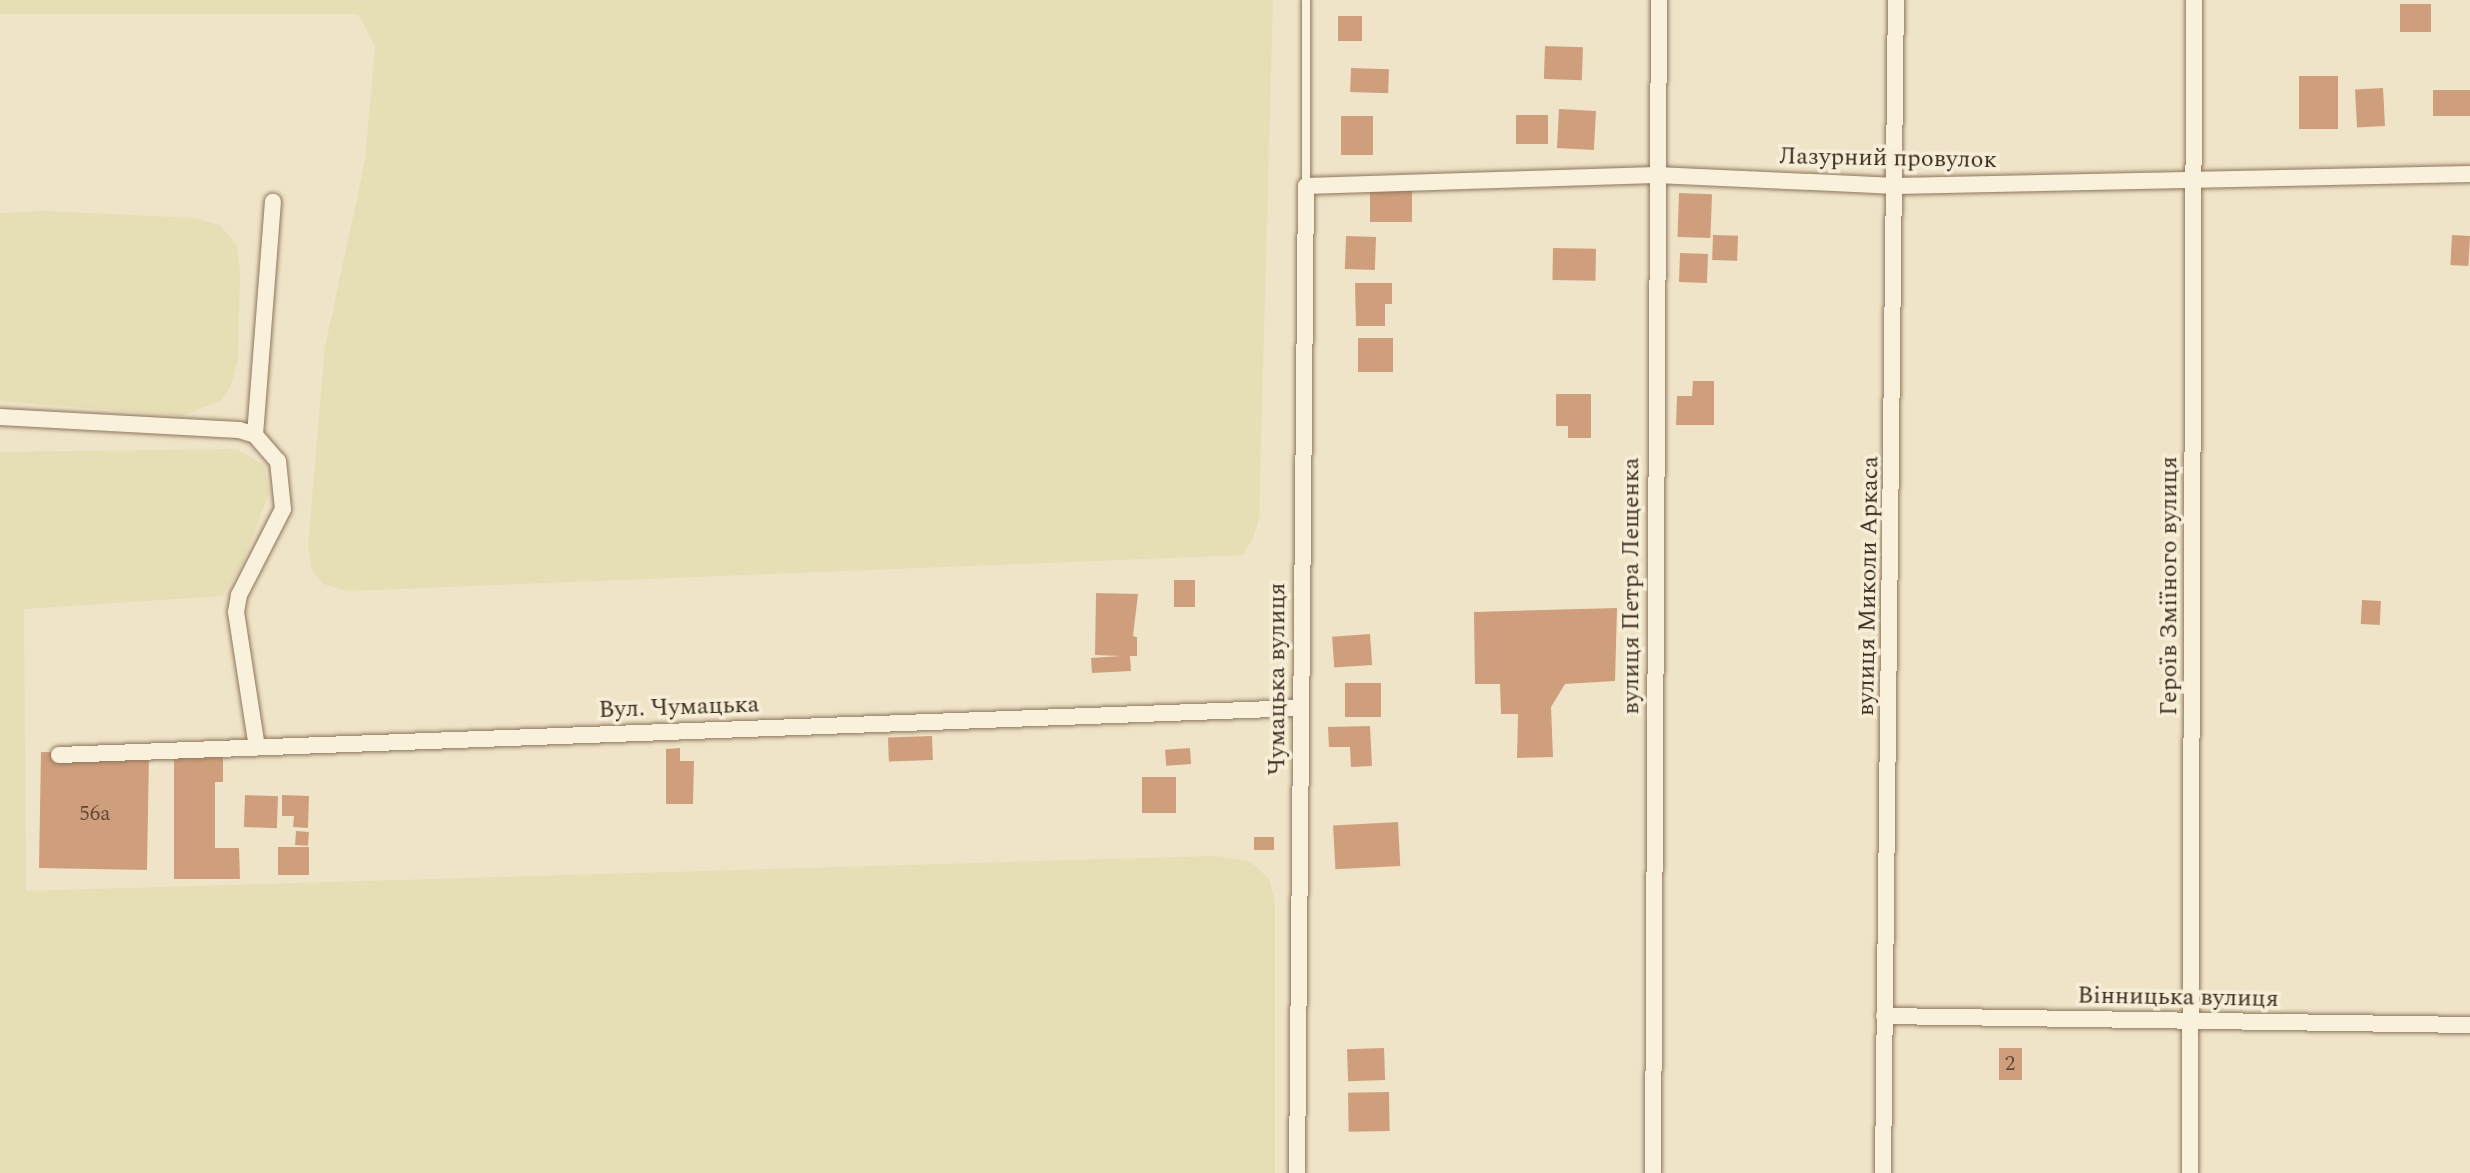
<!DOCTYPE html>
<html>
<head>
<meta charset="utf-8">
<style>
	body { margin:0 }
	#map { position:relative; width:2470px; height:1173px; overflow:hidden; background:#f0e4c8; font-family:Spectral,serif }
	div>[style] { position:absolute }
	.farmland>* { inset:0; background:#e6deb5 }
	.building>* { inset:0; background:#cf9f7d; transform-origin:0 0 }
	.roads { filter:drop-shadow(0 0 2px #8d765c) drop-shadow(0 0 2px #8d765c) }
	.service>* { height:8px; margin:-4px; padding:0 4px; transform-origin:4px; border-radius:4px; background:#faf1dc }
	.minor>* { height:16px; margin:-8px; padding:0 8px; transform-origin:8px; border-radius:8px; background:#faf1dc }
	span { translate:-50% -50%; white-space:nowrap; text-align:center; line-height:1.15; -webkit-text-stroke:7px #f7eed8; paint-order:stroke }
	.number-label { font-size:21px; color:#624a37 }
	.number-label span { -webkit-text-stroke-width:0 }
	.street-label { font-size:24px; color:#3d2e20 }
</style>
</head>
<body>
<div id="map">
	<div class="farmland">
		<i style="clip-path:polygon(0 0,1273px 0,1259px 519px,1253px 538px,1243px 555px,348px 591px,323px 584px,312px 571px,308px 545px,325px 347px,365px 161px,375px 46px,358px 14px,0 14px)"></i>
		<i style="clip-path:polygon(45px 211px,195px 218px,221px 226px,237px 246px,240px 272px,238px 359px,231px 386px,221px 400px,183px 416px,0 401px,0 213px)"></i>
		<i style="clip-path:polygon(237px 449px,264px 465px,269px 494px,241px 567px,222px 596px,24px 609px,26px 891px,1215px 856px,1251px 862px,1269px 879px,1275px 902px,1275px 1173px,0 1173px,0 452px)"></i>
	</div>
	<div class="building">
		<i style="left:2400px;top:4px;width:31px;height:28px"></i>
		<i style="left:1338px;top:16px;width:24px;height:25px"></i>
		<i style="left:1545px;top:46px;width:38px;height:33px;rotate:2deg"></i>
		<i style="left:1351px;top:68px;width:38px;height:24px;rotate:2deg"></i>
		<i style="left:2338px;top:76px;width:53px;height:39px;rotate:90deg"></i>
		<i style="left:2383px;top:88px;width:38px;height:28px;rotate:87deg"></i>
		<i style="left:2470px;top:90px;width:26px;height:37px;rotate:90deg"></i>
		<i style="left:1559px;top:109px;width:37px;height:39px;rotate:3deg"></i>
		<i style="left:1516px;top:115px;width:32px;height:29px"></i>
		<i style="left:1341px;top:116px;width:32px;height:39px"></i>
		<i style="left:1370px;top:186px;width:42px;height:36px"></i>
		<i style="left:1679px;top:193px;width:33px;height:44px;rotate:2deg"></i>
		<i style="left:1713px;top:235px;width:25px;height:25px;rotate:2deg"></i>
		<i style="left:2452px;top:235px;width:18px;height:30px;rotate:3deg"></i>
		<i style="left:1346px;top:236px;width:30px;height:33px;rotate:2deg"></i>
		<i style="left:1553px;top:248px;width:43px;height:32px;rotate:1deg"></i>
		<i style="left:1680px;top:253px;width:28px;height:29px;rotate:2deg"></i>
		<i style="clip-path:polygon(1355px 283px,1392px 283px,1392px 304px,1385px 304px,1385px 326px,1356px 326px)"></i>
		<i style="left:1358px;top:338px;width:35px;height:34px"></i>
		<i style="clip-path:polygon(1693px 381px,1714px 381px,1714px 425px,1676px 425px,1677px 396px,1692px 396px)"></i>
		<i style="clip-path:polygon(1556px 394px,1591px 394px,1591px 438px,1568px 438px,1568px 426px,1556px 426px)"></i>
		<i style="left:1174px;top:580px;width:21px;height:27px"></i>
		<i style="clip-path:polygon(1096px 593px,1138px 594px,1133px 636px,1137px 637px,1137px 656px,1130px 656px,1131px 671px,1092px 673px,1091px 658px,1121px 656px,1095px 655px)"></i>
		<i style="left:2362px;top:600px;width:19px;height:24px;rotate:3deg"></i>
		<i style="clip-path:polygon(1617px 608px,1615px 681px,1565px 684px,1551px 707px,1553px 757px,1517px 758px,1518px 714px,1501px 714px,1500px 684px,1475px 684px,1474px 612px)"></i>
		<i style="left:1370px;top:634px;width:31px;height:38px;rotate:86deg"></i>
		<i style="left:1381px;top:683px;width:34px;height:36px;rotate:90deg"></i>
		<i style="clip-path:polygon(1370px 726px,1372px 766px,1351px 767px,1350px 747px,1329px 747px,1328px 727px)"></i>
		<i style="left:932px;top:736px;width:24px;height:44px;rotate:88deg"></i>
		<i style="clip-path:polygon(680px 748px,680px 761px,694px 761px,693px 804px,666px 804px,666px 749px)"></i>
		<i style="left:1190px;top:748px;width:16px;height:25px;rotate:86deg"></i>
		<i style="left:149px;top:754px;width:116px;height:108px;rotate:91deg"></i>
		<i style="clip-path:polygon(223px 757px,223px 782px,215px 782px,215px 848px,239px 848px,240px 879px,174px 879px,174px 758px)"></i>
		<i style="left:1142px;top:777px;width:34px;height:36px"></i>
		<i style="left:245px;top:795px;width:33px;height:32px;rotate:2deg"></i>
		<i style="clip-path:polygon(282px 795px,309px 796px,308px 828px,293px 827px,294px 816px,282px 816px)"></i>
		<i style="left:1398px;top:822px;width:44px;height:65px;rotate:87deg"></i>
		<i style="left:296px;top:831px;width:13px;height:14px;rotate:4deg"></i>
		<i style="left:1274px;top:837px;width:13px;height:20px;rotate:90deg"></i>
		<i style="left:278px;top:847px;width:31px;height:28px"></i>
		<i style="left:1384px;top:1048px;width:32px;height:37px;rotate:88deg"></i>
		<i style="left:1999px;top:1048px;width:23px;height:32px"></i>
		<i style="left:1389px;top:1092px;width:39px;height:41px;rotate:89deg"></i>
	</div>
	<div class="roads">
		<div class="service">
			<i style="left:1306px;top:186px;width:186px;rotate:-90deg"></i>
		</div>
		<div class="minor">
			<i style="left:0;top:417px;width:239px;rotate:3.1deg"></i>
			<i style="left:239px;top:430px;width:17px;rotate:17deg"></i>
			<i style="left:255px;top:435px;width:35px;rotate:49deg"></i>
			<i style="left:278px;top:461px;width:48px;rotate:84.1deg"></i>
			<i style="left:283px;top:509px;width:97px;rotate:117.1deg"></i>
			<i style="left:239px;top:595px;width:17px;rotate:100deg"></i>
			<i style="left:236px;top:612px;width:137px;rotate:81.2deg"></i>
			<i style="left:255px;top:435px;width:234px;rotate:-85.6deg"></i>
			<i style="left:59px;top:755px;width:1243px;rotate:-2.17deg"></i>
			<i style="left:1884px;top:1016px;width:586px;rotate:0.88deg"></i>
			<i style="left:1297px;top:1173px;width:987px;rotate:-89.48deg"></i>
			<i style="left:1306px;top:186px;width:350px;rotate:-1.8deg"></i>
			<i style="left:1656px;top:175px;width:240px;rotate:2.6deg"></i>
			<i style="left:1896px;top:186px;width:574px;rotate:-1.2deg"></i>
			<i style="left:1653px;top:1173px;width:1173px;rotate:-89.71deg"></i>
			<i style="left:1883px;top:1173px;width:1173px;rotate:-89.37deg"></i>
			<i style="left:2190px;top:1173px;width:1173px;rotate:-89.8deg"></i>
		</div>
	</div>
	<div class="number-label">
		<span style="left:95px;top:814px">56а</span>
		<span style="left:2010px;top:1064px">2</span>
	</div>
	<div class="street-label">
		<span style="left:1888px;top:159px;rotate:1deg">Лазурний провулок</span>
		<span style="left:1632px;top:586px;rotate:-90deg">вулиця Петра Лещенка</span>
		<span style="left:1869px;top:586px;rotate:-89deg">вулиця Миколи Аркаса</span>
		<span style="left:2170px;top:586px;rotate:-90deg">Героїв Зміїного вулиця</span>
		<span style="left:1278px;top:679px;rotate:-90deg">Чумацька вулиця</span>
		<span style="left:679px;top:708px;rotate:-2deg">Вул. Чумацька</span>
		<span style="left:2178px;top:998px;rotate:1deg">Вінницька вулиця</span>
	</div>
</div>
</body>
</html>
